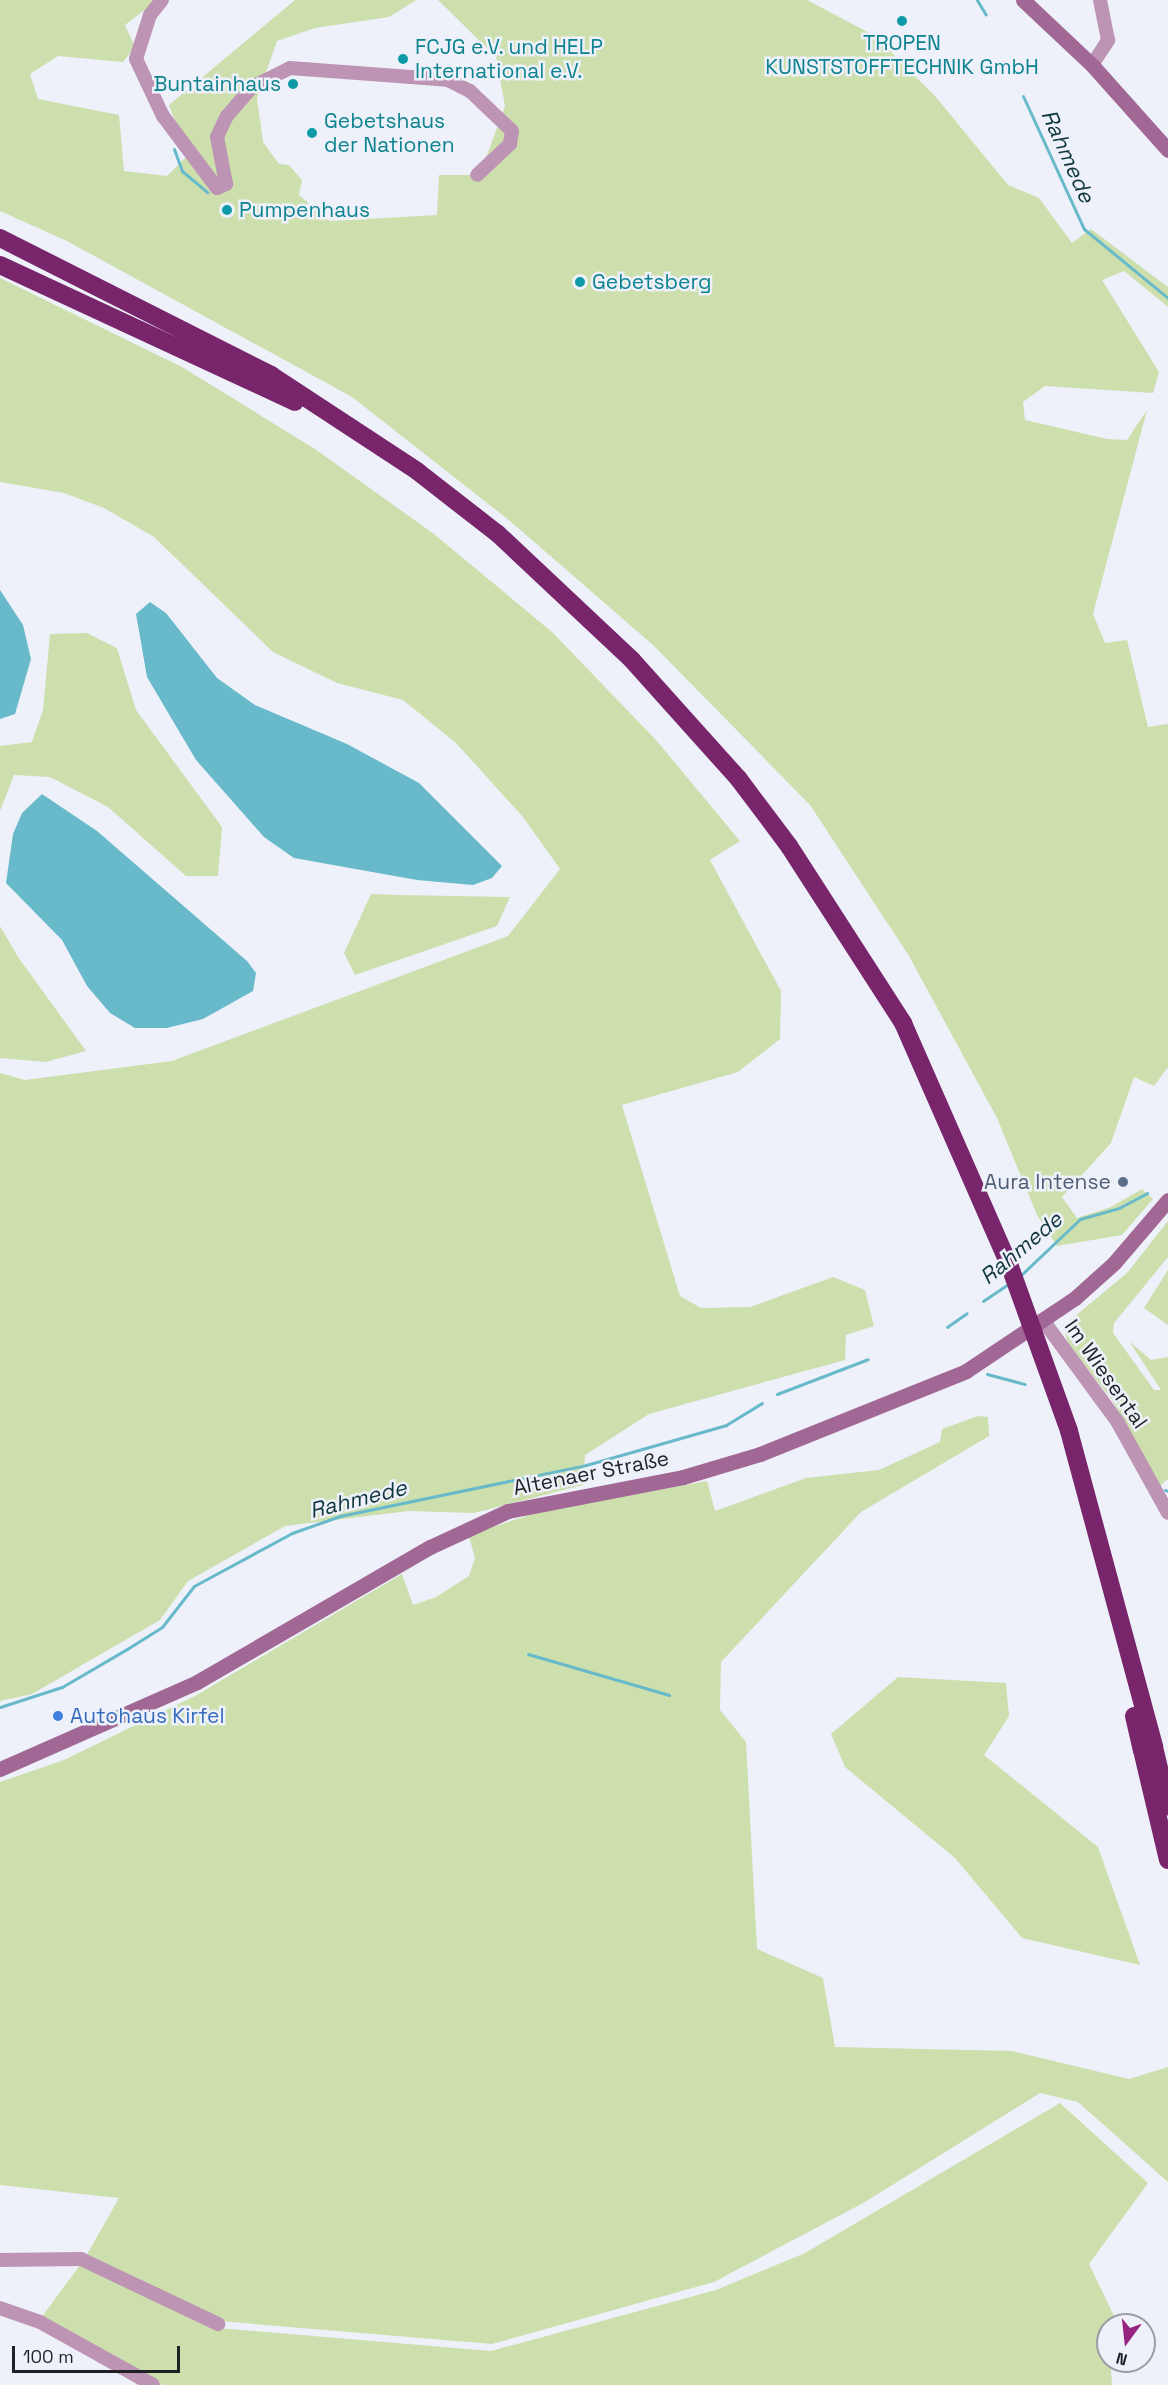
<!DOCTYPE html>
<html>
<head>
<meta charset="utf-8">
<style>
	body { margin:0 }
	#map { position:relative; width:1168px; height:2385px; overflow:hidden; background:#eef1fa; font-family:"Space Grotesk",sans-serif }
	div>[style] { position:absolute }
	.green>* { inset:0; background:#ccdfad }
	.water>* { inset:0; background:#68baca }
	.stream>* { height:3px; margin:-1.5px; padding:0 1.5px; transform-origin:1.5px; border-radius:1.5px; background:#68baca }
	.street>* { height:14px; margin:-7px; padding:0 7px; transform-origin:7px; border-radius:7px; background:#bd94b3 }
	.secondary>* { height:15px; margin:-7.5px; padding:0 7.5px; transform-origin:7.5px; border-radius:7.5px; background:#a16795 }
	.highway>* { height:18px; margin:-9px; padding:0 9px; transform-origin:9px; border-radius:9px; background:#78256b }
	.highway-bridge>* { height:18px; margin:-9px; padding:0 9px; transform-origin:9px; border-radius:9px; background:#78256b }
	.dots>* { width:16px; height:16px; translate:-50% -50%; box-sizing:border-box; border:3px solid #eef1fa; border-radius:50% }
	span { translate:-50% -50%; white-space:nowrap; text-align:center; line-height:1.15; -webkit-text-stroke:5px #eef1fa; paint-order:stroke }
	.culture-label { font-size:21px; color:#0d838f }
	.left { translate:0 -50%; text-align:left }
	.right { translate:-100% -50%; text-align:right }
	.service-label { font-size:21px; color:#4e5e75 }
	.street-label { font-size:21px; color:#1f2124 }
	.shop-label { font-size:21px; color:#366cbe }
	.water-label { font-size:22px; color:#10373e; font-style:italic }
	.north { position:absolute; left:1096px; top:2313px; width:60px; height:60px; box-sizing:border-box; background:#eef1fa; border:2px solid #9b9ea4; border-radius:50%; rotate:195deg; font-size:16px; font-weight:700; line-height:24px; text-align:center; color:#1f2124 }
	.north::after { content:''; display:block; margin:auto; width:21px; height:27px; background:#982481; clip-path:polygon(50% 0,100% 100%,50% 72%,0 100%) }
	.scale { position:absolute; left:12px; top:2346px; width:168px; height:27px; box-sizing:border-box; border:3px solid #1f2124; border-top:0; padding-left:8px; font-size:18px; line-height:21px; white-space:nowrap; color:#1f2124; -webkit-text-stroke:4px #eef1fa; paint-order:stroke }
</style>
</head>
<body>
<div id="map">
	<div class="green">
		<i style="clip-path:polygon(0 0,157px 0,125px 25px,135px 47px,123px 62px,58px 56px,30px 74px,38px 99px,119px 115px,124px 171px,167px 176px,188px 155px,169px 105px,295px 0,416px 0,389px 17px,315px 28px,277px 41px,257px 98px,263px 142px,279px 164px,289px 165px,302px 180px,299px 195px,330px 221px,437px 215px,439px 175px,477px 175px,487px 155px,505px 106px,496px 57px,438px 0,807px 0,875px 36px,935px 96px,1008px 185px,1039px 198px,1072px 243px,1091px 229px,1168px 287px,1168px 307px,1124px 271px,1102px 280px,1159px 372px,1153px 393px,1045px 386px,1023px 402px,1025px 420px,1107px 439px,1127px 440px,1147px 410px,1093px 614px,1105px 643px,1127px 640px,1148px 727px,1168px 724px,1168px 1067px,1154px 1086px,1134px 1077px,1111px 1143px,1062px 1197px,1077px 1218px,1111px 1207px,1142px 1189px,1153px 1199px,1122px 1235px,1057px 1246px,1037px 1215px,997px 1118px,909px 956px,810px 805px,653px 645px,510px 521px,352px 397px,67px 241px,0 211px)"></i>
		<i style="clip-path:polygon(0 278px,182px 367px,315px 449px,434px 534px,552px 632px,656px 740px,740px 841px,710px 860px,781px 991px,780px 1039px,738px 1072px,622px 1105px,680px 1296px,701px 1308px,750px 1307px,833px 1277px,865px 1290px,874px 1326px,846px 1335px,845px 1360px,649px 1414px,585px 1455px,583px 1485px,474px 1513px,409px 1511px,285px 1526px,188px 1581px,160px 1620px,32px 1694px,0 1701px,0 1073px,25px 1080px,172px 1061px,508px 936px,560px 869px,523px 817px,456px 743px,403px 700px,337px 683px,273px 652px,154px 537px,104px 508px,64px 493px,0 482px)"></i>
		<i style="clip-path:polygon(87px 633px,117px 648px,136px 710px,222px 827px,218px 876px,186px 876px,108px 807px,50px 777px,14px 775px,0 811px,0 746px,32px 742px,43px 710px,50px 634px)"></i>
		<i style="clip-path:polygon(371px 894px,400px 895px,510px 897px,497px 926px,355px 975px,344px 953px)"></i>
		<i style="clip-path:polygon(0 926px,18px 957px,86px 1051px,46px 1062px,0 1058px)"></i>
		<i style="clip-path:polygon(1168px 1221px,1168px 1257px,1114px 1323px,1113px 1333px,1154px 1390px,1161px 1390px,1129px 1341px,1151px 1360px,1168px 1357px,1168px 1479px,1160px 1486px,1112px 1400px,1068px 1344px,1065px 1332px,1068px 1322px,1127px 1273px)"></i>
		<i style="clip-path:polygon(1168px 1270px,1168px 1325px,1144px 1308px)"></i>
		<i style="clip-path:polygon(978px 1416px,988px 1417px,989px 1436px,861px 1512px,721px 1662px,720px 1710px,746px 1742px,757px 1949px,823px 1978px,835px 2047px,1012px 2051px,1129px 2079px,1168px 2067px,1168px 2182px,1078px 2102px,1040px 2093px,865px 2202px,714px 2282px,492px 2344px,219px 2321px,86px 2256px,119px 2198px,0 2185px,0 1782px,64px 1760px,195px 1696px,402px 1574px,413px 1605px,436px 1597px,469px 1576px,475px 1558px,469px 1537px,483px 1530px,539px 1512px,707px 1481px,715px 1511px,806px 1478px,879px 1470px,940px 1442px,942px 1429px)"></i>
		<i style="clip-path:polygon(898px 1677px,1006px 1683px,1009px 1716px,984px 1755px,1098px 1847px,1140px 1965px,1022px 1938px,955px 1858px,845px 1767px,831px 1734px)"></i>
		<i style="clip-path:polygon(1060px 2103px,1148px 2183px,1089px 2264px,1117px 2322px,1108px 2325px,1112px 2385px,162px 2385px,41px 2318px,80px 2265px,218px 2328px,491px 2351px,716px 2290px,805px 2253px)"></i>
	</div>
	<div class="water">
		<i style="clip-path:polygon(0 590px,23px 625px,31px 659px,15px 714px,0 719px)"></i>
		<i style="clip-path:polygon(150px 602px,166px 613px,217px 678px,255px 705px,347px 744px,419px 783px,502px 866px,492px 878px,473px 885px,417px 880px,294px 858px,264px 837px,196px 760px,147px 677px,136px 614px)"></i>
		<i style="clip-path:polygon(42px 794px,97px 831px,247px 961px,256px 973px,253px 991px,203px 1019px,167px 1028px,135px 1028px,110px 1013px,87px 986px,62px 940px,6px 883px,13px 834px,22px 813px)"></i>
	</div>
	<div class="stream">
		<i style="left:977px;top:0;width:17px;rotate:59deg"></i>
		<i style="left:1023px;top:96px;width:146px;rotate:65.4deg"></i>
		<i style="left:1084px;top:229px;width:109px;rotate:39.4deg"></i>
		<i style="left:174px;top:149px;width:23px;rotate:70deg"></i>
		<i style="left:182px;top:171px;width:33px;rotate:40deg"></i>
		<i style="left:1021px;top:1275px;width:81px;rotate:-43.5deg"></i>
		<i style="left:1080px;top:1219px;width:41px;rotate:-15.8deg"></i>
		<i style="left:1119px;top:1208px;width:32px;rotate:-28deg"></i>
		<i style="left:983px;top:1301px;width:30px;rotate:-34deg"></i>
		<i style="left:947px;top:1327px;width:24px;rotate:-35deg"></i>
		<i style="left:987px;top:1374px;width:39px;rotate:15deg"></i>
		<i style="left:777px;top:1394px;width:97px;rotate:-21deg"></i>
		<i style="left:1165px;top:1490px;width:3px;rotate:18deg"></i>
		<i style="left:528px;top:1654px;width:147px;rotate:16.2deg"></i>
		<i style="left:0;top:1707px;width:65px;rotate:-17.9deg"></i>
		<i style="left:62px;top:1687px;width:75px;rotate:-30.3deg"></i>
		<i style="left:127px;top:1649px;width:41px;rotate:-32.2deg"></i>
		<i style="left:162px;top:1627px;width:52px;rotate:-52deg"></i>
		<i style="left:194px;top:1586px;width:111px;rotate:-28.4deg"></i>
		<i style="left:292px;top:1533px;width:51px;rotate:-19.5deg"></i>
		<i style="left:340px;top:1516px;width:251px;rotate:-11.7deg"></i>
		<i style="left:586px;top:1465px;width:146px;rotate:-15.9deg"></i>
		<i style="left:726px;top:1425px;width:42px;rotate:-31.4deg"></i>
	</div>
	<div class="street">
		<i style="left:162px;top:0;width:19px;rotate:129deg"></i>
		<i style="left:150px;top:15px;width:46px;rotate:107.7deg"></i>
		<i style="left:136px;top:59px;width:63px;rotate:64.7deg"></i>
		<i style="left:163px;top:116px;width:90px;rotate:53.1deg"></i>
		<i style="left:217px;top:188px;width:10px;rotate:-24deg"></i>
		<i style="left:226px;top:184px;width:48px;rotate:-100.8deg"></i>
		<i style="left:217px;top:137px;width:23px;rotate:-65deg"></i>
		<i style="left:227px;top:116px;width:38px;rotate:-49deg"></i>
		<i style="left:252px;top:87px;width:42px;rotate:-26.6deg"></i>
		<i style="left:290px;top:68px;width:158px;rotate:4.3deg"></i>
		<i style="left:448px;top:80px;width:25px;rotate:27deg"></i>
		<i style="left:470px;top:91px;width:58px;rotate:43.6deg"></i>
		<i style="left:512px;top:131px;width:13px;rotate:99deg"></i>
		<i style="left:510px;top:144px;width:45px;rotate:136.8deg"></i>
		<i style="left:1092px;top:65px;width:30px;rotate:-57deg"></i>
		<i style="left:1108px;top:40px;width:41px;rotate:-101.3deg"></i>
		<i style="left:1045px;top:1323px;width:122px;rotate:53.7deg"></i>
		<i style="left:1117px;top:1421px;width:105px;rotate:61deg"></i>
		<i style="left:0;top:2260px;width:81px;rotate:-0.7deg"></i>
		<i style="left:81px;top:2259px;width:152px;rotate:25.4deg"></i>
		<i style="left:0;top:2308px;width:42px;rotate:19.3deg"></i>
		<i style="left:40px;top:2322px;width:129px;rotate:29.1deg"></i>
	</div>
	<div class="secondary">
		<i style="left:1023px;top:0;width:95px;rotate:43.3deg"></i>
		<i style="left:1092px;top:65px;width:114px;rotate:48.2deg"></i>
		<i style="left:0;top:1769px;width:215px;rotate:-23.8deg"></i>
		<i style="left:197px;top:1682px;width:269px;rotate:-30.1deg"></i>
		<i style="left:430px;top:1547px;width:86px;rotate:-24.8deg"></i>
		<i style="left:508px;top:1511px;width:178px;rotate:-11deg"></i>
		<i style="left:683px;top:1477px;width:80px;rotate:-16.6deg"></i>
		<i style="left:760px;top:1454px;width:222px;rotate:-21.9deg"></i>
		<i style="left:966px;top:1371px;width:131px;rotate:-33.8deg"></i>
		<i style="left:1075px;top:1298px;width:52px;rotate:-41.9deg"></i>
		<i style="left:1114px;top:1263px;width:83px;rotate:-49.4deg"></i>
	</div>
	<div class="highway">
		<i style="left:0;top:238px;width:304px;rotate:26.8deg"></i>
		<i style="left:271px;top:375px;width:175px;rotate:33.3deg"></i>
		<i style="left:417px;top:471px;width:103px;rotate:37.9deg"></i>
		<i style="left:498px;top:534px;width:184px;rotate:43.2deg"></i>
		<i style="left:632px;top:660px;width:159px;rotate:48.1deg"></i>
		<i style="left:738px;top:778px;width:85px;rotate:53.1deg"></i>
		<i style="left:789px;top:846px;width:211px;rotate:57.2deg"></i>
		<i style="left:0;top:265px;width:325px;rotate:24.9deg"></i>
		<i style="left:1154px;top:1747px;width:61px;rotate:76.7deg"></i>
		<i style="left:1142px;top:1750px;width:113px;rotate:76.7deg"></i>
	</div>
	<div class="highway-bridge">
		<i style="left:903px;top:1023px;width:263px;rotate:66.3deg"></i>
		<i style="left:1009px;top:1264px;width:177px;rotate:70.2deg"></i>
		<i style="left:1069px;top:1431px;width:327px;rotate:74.9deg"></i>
		<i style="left:1134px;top:1716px;width:35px;rotate:77deg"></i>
	</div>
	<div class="dots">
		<i style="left:902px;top:21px;background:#0f9aa8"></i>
		<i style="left:403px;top:59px;background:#0f9aa8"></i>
		<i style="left:293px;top:84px;background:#0f9aa8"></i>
		<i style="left:312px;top:133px;background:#0f9aa8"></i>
		<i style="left:227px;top:210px;background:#0f9aa8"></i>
		<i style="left:580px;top:282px;background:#0f9aa8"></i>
		<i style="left:1123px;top:1182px;background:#5c6f8a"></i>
		<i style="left:58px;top:1716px;background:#3f7fe0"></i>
	</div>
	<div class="culture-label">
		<span style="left:902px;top:55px">TROPEN<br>KUNSTSTOFFTECHNIK GmbH</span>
		<span class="left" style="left:415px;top:59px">FCJG e.V. und HELP<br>International e.V.</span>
		<span class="right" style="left:281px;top:84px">Buntainhaus</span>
		<span class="left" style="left:324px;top:133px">Gebetshaus<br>der Nationen</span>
		<span class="left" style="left:239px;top:210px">Pumpenhaus</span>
		<span class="left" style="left:592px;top:282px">Gebetsberg</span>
	</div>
	<div class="service-label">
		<span class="right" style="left:1111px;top:1182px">Aura Intense</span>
	</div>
	<div class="street-label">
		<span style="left:1106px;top:1374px;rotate:55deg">Im Wiesental</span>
		<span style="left:591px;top:1473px;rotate:-11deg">Altenaer Straße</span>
	</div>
	<div class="shop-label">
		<span class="left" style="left:70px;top:1716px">Autohaus Kirfel</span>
	</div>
	<div class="water-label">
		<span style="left:1068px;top:156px;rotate:66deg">Rahmede</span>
		<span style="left:1021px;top:1248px;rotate:-40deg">Rahmede</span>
		<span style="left:358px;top:1499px;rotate:-14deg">Rahmede</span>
	</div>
	<div class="north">N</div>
	<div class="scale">100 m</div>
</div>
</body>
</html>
